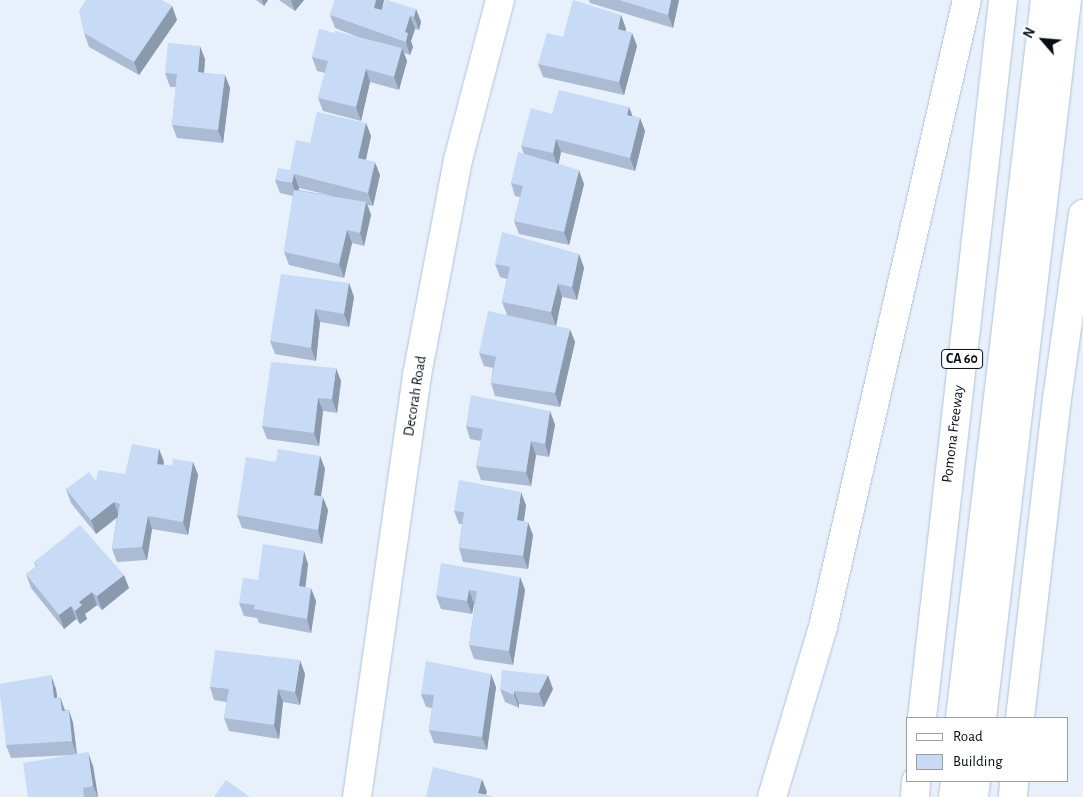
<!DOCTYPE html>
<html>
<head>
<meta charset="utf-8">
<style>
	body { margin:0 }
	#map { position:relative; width:1083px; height:797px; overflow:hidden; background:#e8f0fb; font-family:"Alegreya Sans",sans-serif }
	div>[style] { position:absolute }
	.roads { filter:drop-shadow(0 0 1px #afc2dd) drop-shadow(0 0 1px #afc2dd) }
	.minor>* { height:28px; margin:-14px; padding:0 14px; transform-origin:14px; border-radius:14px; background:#fff }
	.highway>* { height:28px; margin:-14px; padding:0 14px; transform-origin:14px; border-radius:14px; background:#fff }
	.wall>* { inset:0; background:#abbbd4 }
	.shaded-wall>* { inset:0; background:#8b99ac }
	.building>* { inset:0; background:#c7daf6 }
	span { translate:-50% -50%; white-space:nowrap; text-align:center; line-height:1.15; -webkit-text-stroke:4px #fff; paint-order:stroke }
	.shield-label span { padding:1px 4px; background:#fff; border:1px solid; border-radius:4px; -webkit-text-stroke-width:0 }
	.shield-label { font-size:14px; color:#070d16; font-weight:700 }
	.street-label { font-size:15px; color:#070d16 }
	.legend { position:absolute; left:906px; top:717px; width:162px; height:65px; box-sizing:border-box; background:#fff; border:1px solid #9c9ea2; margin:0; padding:6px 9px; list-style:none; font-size:15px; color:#070d16 }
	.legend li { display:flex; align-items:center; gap:10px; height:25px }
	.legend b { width:25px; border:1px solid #9c9ea2 }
	.north { position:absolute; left:1018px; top:15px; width:50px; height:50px; -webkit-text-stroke:4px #fff; paint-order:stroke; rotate:297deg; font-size:14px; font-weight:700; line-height:20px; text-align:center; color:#070d16 }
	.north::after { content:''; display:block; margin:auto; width:18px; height:22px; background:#070d16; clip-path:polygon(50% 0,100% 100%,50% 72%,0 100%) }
</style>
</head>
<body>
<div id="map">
	<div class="roads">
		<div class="minor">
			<i style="left:357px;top:797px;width:426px;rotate:-81.9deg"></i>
			<i style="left:417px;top:375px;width:219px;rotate:-79.2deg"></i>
			<i style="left:458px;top:160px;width:165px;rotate:-75.3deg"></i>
		</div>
		<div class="highway">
			<i style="left:922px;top:718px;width:723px;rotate:-83.56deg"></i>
			<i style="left:960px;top:718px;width:723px;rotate:-83.25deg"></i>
			<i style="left:982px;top:718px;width:723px;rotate:-83.25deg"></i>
			<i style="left:1020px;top:718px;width:321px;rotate:-83.4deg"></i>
			<i style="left:1057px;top:399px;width:187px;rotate:-82deg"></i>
			<i style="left:772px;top:797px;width:177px;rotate:-73.3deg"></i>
			<i style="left:823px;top:627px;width:643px;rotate:-77.07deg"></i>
			<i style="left:915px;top:797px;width:16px;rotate:-86deg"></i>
			<i style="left:953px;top:797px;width:16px;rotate:-83deg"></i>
			<i style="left:974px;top:797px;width:16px;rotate:-83deg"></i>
			<i style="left:1013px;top:797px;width:16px;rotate:-86deg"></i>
		</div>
	</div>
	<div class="wall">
		<i style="clip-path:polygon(256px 0,268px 0,264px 6px)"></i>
		<i style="clip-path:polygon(279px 0,304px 0,295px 11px)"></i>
		<i style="clip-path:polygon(335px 0,384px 0,382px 10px,416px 9px,421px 22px,419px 30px,415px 29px,411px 41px,413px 47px,410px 55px,404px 53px,407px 61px,399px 90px,370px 82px,361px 121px,323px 111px,318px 98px,325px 73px,317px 71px,312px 57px,335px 33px,358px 37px,335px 28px,330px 15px)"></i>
		<i style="clip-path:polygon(589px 0,679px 0,673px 28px,590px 3px)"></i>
		<i style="clip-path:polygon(172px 6px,177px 20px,139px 75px,89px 47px,84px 33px)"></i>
		<i style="clip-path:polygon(621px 15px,626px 29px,625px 31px,632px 33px,637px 46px,624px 95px,543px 77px,538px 64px,563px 37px)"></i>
		<i style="clip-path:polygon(205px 59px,204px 73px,225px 75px,230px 88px,223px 143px,177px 138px,172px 125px,176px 87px,170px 87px,165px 73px)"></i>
		<i style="clip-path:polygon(629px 107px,632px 116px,640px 118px,645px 131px,635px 171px,561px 152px,558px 164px,584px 184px,569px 245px,519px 234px,514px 221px,520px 197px,515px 196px,511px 183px,524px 154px,521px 146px,552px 114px)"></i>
		<i style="clip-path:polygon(evenodd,366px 123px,371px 136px,366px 160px,380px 175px,373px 206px,368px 205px,371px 215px,364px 246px,352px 243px,344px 278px,289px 265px,284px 252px,293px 196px,280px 193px,275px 180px,290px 170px,310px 143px,366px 123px,299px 188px,333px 196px,298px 190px,299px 188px)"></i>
		<i style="clip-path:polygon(579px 254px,584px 268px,577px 300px,562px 297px,556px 326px,575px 342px,560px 407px,495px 396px,491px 383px,493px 368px,484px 366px,479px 353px,507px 315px,502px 302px,507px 279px,500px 277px,495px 264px)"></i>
		<i style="clip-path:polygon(349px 283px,354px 297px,349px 327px,320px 322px,316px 361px,275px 354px,270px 341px)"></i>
		<i style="clip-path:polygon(341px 381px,337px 413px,323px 411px,319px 446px,267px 439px,262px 426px)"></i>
		<i style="clip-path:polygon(550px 411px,555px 425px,549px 457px,536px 455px,531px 486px,481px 480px,476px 466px,481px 441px,470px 439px,466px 426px)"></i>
		<i style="clip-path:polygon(159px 449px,164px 462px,163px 465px,172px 466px,193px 462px,198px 475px,188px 535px,152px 529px,147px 560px,117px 562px,112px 549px,117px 517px,96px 534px,71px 503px,66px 489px,125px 474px)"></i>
		<i style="clip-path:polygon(320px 456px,325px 469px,321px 496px,328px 510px,322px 544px,242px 528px,237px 515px,276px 462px)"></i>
		<i style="clip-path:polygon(526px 505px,524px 521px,533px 535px,528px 569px,463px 562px,459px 548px,462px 524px,459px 524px,454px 511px)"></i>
		<i style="clip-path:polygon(34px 562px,129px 588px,102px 610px,97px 605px,85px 614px,87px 619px,80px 624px,76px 619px,64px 629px,31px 588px,26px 574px,36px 567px)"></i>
		<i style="clip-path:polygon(308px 564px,305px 587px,316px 601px,311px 633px,259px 623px,257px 618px,244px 616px,239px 603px,258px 580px)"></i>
		<i style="clip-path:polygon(520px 577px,525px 590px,513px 665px,474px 659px,469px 645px,475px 604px,474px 604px,472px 614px,441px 609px,436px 596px)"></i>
		<i style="clip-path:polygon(305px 674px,300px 705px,283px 702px,279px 739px,229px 731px,224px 718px,227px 702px,214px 700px,210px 687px)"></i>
		<i style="clip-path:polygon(496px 687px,487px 750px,434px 743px,429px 730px,432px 708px,426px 707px,421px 694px)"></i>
		<i style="clip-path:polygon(56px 689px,57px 698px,60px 697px,65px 710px,69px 710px,73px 723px,77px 754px,93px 766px,98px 797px,28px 797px,73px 755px,11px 758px,6px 745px)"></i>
		<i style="clip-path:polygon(500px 689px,553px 689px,544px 707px,519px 704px,519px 708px,505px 702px)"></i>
	</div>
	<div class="shaded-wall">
		<i style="clip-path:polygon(262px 0,268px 0,264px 6px)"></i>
		<i style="clip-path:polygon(291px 0,304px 0,295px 11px)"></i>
		<i style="clip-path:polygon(376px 0,384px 0,379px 21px,374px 8px)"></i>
		<i style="clip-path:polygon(671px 0,679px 0,673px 28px,668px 15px)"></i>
		<i style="clip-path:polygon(172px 6px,177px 20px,139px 75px,134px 62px)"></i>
		<i style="clip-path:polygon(416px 9px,421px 22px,419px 30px,414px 17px)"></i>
		<i style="clip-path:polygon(621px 15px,626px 29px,622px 42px,618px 29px)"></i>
		<i style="clip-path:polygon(410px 16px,415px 29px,411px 41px,413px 47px,410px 55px,406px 42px,405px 32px)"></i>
		<i style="clip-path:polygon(632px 33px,637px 46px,624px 95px,619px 82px)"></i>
		<i style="clip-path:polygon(200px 46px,205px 59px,203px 85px,198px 72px)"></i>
		<i style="clip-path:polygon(402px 48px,407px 61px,399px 90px,394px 77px)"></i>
		<i style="clip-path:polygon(366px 69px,370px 82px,361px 121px,356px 107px)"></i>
		<i style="clip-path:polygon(225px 75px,230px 88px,223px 143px,218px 130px)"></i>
		<i style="clip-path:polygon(629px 107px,634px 120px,627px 115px)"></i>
		<i style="clip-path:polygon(640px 118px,645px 131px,635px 171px,630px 158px)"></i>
		<i style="clip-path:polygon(366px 123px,371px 136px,363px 172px,358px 158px)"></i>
		<i style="clip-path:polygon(556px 139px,561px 152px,558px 167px,553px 153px)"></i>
		<i style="clip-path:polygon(375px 162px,380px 175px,373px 206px,368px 193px)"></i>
		<i style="clip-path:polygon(579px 170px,584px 184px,569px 245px,564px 232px)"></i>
		<i style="clip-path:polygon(294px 174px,299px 188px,297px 197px,292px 183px)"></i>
		<i style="clip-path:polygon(366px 202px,371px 215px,364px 246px,360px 233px)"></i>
		<i style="clip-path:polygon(347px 230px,352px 243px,344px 278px,339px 264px)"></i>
		<i style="clip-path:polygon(579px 254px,584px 268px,577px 300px,572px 287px)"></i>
		<i style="clip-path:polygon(349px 283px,354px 297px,349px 327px,344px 314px)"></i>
		<i style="clip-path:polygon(558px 284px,562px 297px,556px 326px,551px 312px)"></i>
		<i style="clip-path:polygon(315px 309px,320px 322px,316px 361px,311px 348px)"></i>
		<i style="clip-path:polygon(570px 329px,575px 342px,560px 407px,555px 393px)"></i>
		<i style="clip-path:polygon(336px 368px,341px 381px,337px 413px,332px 399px)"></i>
		<i style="clip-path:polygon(318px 398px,323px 411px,319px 446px,314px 433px)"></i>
		<i style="clip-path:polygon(550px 411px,555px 425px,549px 457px,545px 444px)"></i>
		<i style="clip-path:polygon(531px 441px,536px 455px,531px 486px,526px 472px)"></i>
		<i style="clip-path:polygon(159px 449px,164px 462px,161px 477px,157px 464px)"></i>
		<i style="clip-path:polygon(320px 456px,325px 469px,319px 509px,314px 495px)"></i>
		<i style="clip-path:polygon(193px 462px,198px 475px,188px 535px,183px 522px)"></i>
		<i style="clip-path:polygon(521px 492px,526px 505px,522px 533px,517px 520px)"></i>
		<i style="clip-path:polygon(323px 497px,328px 510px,322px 544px,318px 530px)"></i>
		<i style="clip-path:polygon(114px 502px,119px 516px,96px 534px,91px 520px)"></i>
		<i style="clip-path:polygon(148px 516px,152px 529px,147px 560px,142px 547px)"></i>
		<i style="clip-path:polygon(528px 522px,533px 535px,528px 569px,523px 556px)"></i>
		<i style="clip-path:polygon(304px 551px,308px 564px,304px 600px,299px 586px)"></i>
		<i style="clip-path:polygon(124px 575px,129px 588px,102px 610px,97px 596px)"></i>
		<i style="clip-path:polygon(520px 577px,525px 590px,513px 665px,509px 651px)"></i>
		<i style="clip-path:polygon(311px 588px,316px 601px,311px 633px,307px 619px)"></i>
		<i style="clip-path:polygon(469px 590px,474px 604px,472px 614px,467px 601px)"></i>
		<i style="clip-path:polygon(92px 592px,97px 605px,85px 614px,87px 619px,80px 624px,75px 611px,79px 602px)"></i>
		<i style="clip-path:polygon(71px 606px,76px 619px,64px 629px,59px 615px)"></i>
		<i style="clip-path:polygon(300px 660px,305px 674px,300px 705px,295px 692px)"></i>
		<i style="clip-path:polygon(491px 674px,496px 687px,487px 750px,482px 737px)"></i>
		<i style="clip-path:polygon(51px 675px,56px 689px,59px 711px,54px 698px)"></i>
		<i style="clip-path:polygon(548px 675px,553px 689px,544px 707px,539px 693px)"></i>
		<i style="clip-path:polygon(278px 689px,283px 702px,279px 739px,274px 725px)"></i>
		<i style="clip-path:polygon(514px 691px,519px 704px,519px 708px,514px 695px)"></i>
		<i style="clip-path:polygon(60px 697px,65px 711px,62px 711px)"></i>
		<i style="clip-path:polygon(69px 710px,73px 723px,77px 755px,72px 741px)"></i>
		<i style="clip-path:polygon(88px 752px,93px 766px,98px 797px,93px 786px)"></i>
		<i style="clip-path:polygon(482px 779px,487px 792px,485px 797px,478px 793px)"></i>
	</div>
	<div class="building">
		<i style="clip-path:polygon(86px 0,162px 0,172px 6px,134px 62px,84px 33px,79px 11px)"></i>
		<i style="clip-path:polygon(335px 0,376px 0,374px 8px,382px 10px,385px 0,387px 0,416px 9px,414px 17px,410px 16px,405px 32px,408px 33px,406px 42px,330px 15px)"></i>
		<i style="clip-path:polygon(573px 0,621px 15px,618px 29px,632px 33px,619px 82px,538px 64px,547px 33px,563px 37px)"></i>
		<i style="clip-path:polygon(619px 0,671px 0,668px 15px)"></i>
		<i style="clip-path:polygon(319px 29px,335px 33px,335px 31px,402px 48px,394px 77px,366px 69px,356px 107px,318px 98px,328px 61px,312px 57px)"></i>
		<i style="clip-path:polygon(168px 43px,200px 46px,198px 72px,225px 75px,218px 130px,172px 125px,177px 74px,165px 73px)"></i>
		<i style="clip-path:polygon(559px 90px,629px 107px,627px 115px,640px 118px,630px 158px,556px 139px,553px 153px,521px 146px,531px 108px,552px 114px)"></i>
		<i style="clip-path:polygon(317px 112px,366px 123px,358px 158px,375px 162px,368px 193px,294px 174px,292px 183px,275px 180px,278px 168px,290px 170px,296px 140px,310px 143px)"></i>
		<i style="clip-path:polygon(518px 152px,579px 170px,564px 232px,514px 221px,523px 186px,511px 183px)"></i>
		<i style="clip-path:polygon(294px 190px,366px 202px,360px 233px,347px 230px,339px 264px,284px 252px)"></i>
		<i style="clip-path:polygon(502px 232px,579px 254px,572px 287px,558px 284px,551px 312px,502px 302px,510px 267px,495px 264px)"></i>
		<i style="clip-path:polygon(281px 274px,349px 283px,344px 314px,315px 309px,311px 348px,270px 341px)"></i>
		<i style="clip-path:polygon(488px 311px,570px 329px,555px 393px,491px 383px,496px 357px,506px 359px,479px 353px)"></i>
		<i style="clip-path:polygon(271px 362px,336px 368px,332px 399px,318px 398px,314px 433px,262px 426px)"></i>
		<i style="clip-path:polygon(471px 395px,550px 411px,545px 444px,531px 441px,526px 472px,476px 466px,483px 429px,466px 426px)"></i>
		<i style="clip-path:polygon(132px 444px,159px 449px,157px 464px,172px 466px,173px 459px,193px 462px,183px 522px,148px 516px,142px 547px,112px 549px,120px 504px,114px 502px,91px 520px,66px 489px,89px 472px,96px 481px,98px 470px,125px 474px)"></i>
		<i style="clip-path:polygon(278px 449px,320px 456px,314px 495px,323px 497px,318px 530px,237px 515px,246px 457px,276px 462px)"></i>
		<i style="clip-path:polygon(459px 480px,521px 492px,517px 520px,528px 522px,523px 556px,459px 548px,464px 512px,454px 511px)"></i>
		<i style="clip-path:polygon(80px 525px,124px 575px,97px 596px,92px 592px,79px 602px,82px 605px,75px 611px,71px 606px,59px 615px,26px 574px,37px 566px,34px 562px)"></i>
		<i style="clip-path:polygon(263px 544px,304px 551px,299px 586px,311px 588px,307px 619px,254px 609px,255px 605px,239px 603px,243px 578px,258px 580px)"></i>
		<i style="clip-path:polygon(441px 563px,520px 577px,509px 651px,469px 645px,477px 591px,469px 590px,467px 601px,436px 596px)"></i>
		<i style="clip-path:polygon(215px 650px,300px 660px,295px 692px,278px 689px,274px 725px,224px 718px,229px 689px,210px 687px)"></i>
		<i style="clip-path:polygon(426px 661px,491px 674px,482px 737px,429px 730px,434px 695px,421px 694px)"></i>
		<i style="clip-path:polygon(502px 670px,548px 675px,539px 693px,514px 691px,514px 695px,500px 689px)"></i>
		<i style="clip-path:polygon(51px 675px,54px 698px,60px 697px,62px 711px,69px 710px,72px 741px,6px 745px,0 694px,0 684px)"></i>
		<i style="clip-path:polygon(88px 752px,93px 786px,83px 788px,84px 797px,28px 797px,23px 763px)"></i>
		<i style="clip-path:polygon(433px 767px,482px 779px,478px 793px,496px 797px,426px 797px)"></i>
		<i style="clip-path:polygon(226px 780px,250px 797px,214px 797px)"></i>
	</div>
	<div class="shield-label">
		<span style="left:962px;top:359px">CA 60</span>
	</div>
	<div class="street-label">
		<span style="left:415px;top:396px;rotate:-81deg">Decorah Road</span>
		<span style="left:953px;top:434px;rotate:-83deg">Pomona Freeway</span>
	</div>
	<ul class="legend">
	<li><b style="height:6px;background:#fff"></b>Road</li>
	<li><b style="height:14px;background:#c7daf6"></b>Building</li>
	</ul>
	<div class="north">N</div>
</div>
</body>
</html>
